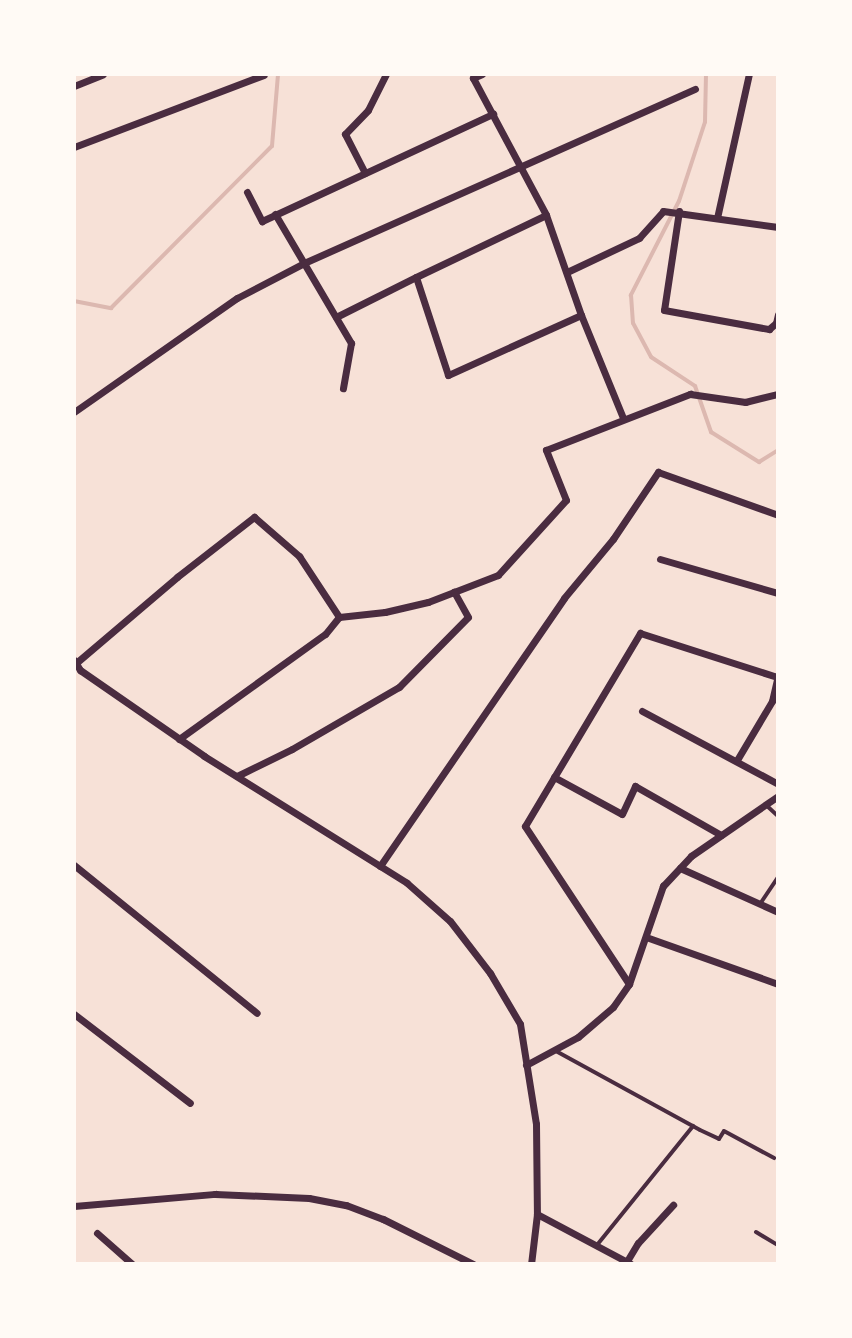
<!DOCTYPE html>
<html>
<head>
<meta charset="utf-8">
<style>
	body { margin:0 }
	#map { position:relative; width:852px; height:1338px; overflow:hidden; background:#f7e1d7; font-family:"DM Sans",sans-serif }
	div>[style] { position:absolute }
	.stream>* { height:4px; margin:-2px; padding:0 2px; transform-origin:2px; border-radius:2px; background:#dcb8b0 }
	.service>* { height:4px; margin:-2px; padding:0 2px; transform-origin:2px; border-radius:2px; background:#4a2c40 }
	.minor>* { height:7px; margin:-3.5px; padding:0 3.5px; transform-origin:3.5px; border-radius:3.5px; background:#4a2c40 }
	span { translate:-50% -50%; white-space:nowrap; text-align:center; line-height:1.15; -webkit-text-stroke:6px #fffaf5; paint-order:stroke }
	.frame { position:absolute; inset:0; border:76px solid #fffaf5; pointer-events:none }
</style>
</head>
<body>
<div id="map">
	<div class="stream">
		<i style="left:706px;top:74px;width:48px;rotate:91.2deg"></i>
		<i style="left:705px;top:122px;width:83px;rotate:108.2deg"></i>
		<i style="left:679px;top:201px;width:106px;rotate:117.1deg"></i>
		<i style="left:631px;top:295px;width:28px;rotate:86deg"></i>
		<i style="left:633px;top:323px;width:38px;rotate:62deg"></i>
		<i style="left:651px;top:357px;width:53px;rotate:33.4deg"></i>
		<i style="left:695px;top:386px;width:49px;rotate:70.8deg"></i>
		<i style="left:711px;top:432px;width:57px;rotate:32deg"></i>
		<i style="left:759px;top:462px;width:22px;rotate:-32deg"></i>
		<i style="left:74px;top:301px;width:38px;rotate:11deg"></i>
		<i style="left:111px;top:308px;width:228px;rotate:-45.2deg"></i>
		<i style="left:272px;top:146px;width:72px;rotate:-85.2deg"></i>
	</div>
	<div class="service">
		<i style="left:766px;top:805px;width:16px;rotate:43deg"></i>
		<i style="left:760px;top:904px;width:32px;rotate:-56deg"></i>
		<i style="left:554px;top:1050px;width:166px;rotate:28.7deg"></i>
		<i style="left:700px;top:1130px;width:21px;rotate:25deg"></i>
		<i style="left:719px;top:1139px;width:9px;rotate:-58deg"></i>
		<i style="left:724px;top:1131px;width:57px;rotate:28.4deg"></i>
		<i style="left:756px;top:1232px;width:26px;rotate:31deg"></i>
		<i style="left:597px;top:1245px;width:153px;rotate:-51.1deg"></i>
	</div>
	<div class="minor">
		<i style="left:482px;top:74px;width:10px;rotate:156deg"></i>
		<i style="left:473px;top:78px;width:155px;rotate:61.9deg"></i>
		<i style="left:546px;top:215px;width:106px;rotate:70.7deg"></i>
		<i style="left:581px;top:315px;width:146px;rotate:155.7deg"></i>
		<i style="left:448px;top:375px;width:103px;rotate:-108.1deg"></i>
		<i style="left:416px;top:277px;width:144px;rotate:-25.5deg"></i>
		<i style="left:74px;top:86px;width:31px;rotate:-22deg"></i>
		<i style="left:74px;top:147px;width:203px;rotate:-20.8deg"></i>
		<i style="left:365px;top:173px;width:44px;rotate:-117.1deg"></i>
		<i style="left:345px;top:134px;width:33px;rotate:-46deg"></i>
		<i style="left:368px;top:110px;width:40px;rotate:-63.4deg"></i>
		<i style="left:247px;top:192px;width:33px;rotate:63deg"></i>
		<i style="left:262px;top:221px;width:255px;rotate:-24.9deg"></i>
		<i style="left:679px;top:211px;width:100px;rotate:98.6deg"></i>
		<i style="left:664px;top:310px;width:107px;rotate:10.3deg"></i>
		<i style="left:769px;top:329px;width:9px;rotate:-41deg"></i>
		<i style="left:776px;top:323px;width:9px;rotate:-77deg"></i>
		<i style="left:275px;top:214px;width:150px;rotate:59.5deg"></i>
		<i style="left:351px;top:343px;width:46px;rotate:100.1deg"></i>
		<i style="left:717px;top:218px;width:148px;rotate:-77.5deg"></i>
		<i style="left:567px;top:272px;width:80px;rotate:-25.3deg"></i>
		<i style="left:639px;top:238px;width:36px;rotate:-48deg"></i>
		<i style="left:663px;top:211px;width:116px;rotate:7.9deg"></i>
		<i style="left:581px;top:315px;width:111px;rotate:67.8deg"></i>
		<i style="left:336px;top:317px;width:89px;rotate:-26.6deg"></i>
		<i style="left:74px;top:412px;width:199px;rotate:-35deg"></i>
		<i style="left:237px;top:298px;width:76px;rotate:-27.6deg"></i>
		<i style="left:304px;top:263px;width:428px;rotate:-24deg"></i>
		<i style="left:660px;top:559px;width:123px;rotate:16.1deg"></i>
		<i style="left:339px;top:617px;width:46px;rotate:-6.2deg"></i>
		<i style="left:385px;top:612px;width:44px;rotate:-13.1deg"></i>
		<i style="left:428px;top:602px;width:75px;rotate:-21.1deg"></i>
		<i style="left:498px;top:575px;width:101px;rotate:-47.8deg"></i>
		<i style="left:566px;top:500px;width:54px;rotate:-111.8deg"></i>
		<i style="left:546px;top:450px;width:155px;rotate:-21.3deg"></i>
		<i style="left:690px;top:394px;width:56px;rotate:8.3deg"></i>
		<i style="left:745px;top:402px;width:34px;rotate:-14deg"></i>
		<i style="left:74px;top:660px;width:12px;rotate:59deg"></i>
		<i style="left:80px;top:670px;width:151px;rotate:34.7deg"></i>
		<i style="left:204px;top:756px;width:239px;rotate:32deg"></i>
		<i style="left:407px;top:883px;width:57px;rotate:41.5deg"></i>
		<i style="left:450px;top:921px;width:66px;rotate:52.4deg"></i>
		<i style="left:490px;top:973px;width:59px;rotate:59.5deg"></i>
		<i style="left:520px;top:1024px;width:101px;rotate:80.9deg"></i>
		<i style="left:536px;top:1124px;width:90px;rotate:89.4deg"></i>
		<i style="left:537px;top:1214px;width:50px;rotate:96.8deg"></i>
		<i style="left:76px;top:663px;width:133px;rotate:-40.4deg"></i>
		<i style="left:177px;top:577px;width:98px;rotate:-37.9deg"></i>
		<i style="left:254px;top:517px;width:60px;rotate:40.9deg"></i>
		<i style="left:299px;top:556px;width:73px;rotate:56.7deg"></i>
		<i style="left:339px;top:617px;width:22px;rotate:129deg"></i>
		<i style="left:325px;top:634px;width:180px;rotate:144.3deg"></i>
		<i style="left:642px;top:711px;width:154px;rotate:28.2deg"></i>
		<i style="left:737px;top:760px;width:69px;rotate:-59.3deg"></i>
		<i style="left:772px;top:701px;width:27px;rotate:-77deg"></i>
		<i style="left:237px;top:776px;width:61px;rotate:-26.1deg"></i>
		<i style="left:292px;top:749px;width:124px;rotate:-30.1deg"></i>
		<i style="left:399px;top:687px;width:98px;rotate:-45.4deg"></i>
		<i style="left:468px;top:617px;width:29px;rotate:-119deg"></i>
		<i style="left:554px;top:777px;width:77px;rotate:28.6deg"></i>
		<i style="left:622px;top:814px;width:31px;rotate:-65deg"></i>
		<i style="left:635px;top:786px;width:99px;rotate:29.7deg"></i>
		<i style="left:74px;top:865px;width:235px;rotate:39deg"></i>
		<i style="left:380px;top:866px;width:325px;rotate:-55.5deg"></i>
		<i style="left:564px;top:598px;width:77px;rotate:-50.3deg"></i>
		<i style="left:613px;top:539px;width:81px;rotate:-56.1deg"></i>
		<i style="left:658px;top:472px;width:127px;rotate:19.7deg"></i>
		<i style="left:680px;top:868px;width:107px;rotate:24.2deg"></i>
		<i style="left:646px;top:937px;width:140px;rotate:19.6deg"></i>
		<i style="left:629px;top:984px;width:189px;rotate:-123.4deg"></i>
		<i style="left:525px;top:826px;width:225px;rotate:-59.2deg"></i>
		<i style="left:640px;top:633px;width:144px;rotate:17.8deg"></i>
		<i style="left:74px;top:1014px;width:146px;rotate:37.5deg"></i>
		<i style="left:526px;top:1065px;width:59px;rotate:-28.3deg"></i>
		<i style="left:578px;top:1037px;width:46px;rotate:-40.6deg"></i>
		<i style="left:613px;top:1007px;width:28px;rotate:-55deg"></i>
		<i style="left:629px;top:984px;width:104px;rotate:-70.9deg"></i>
		<i style="left:663px;top:886px;width:41px;rotate:-47deg"></i>
		<i style="left:691px;top:856px;width:106px;rotate:-34.6deg"></i>
		<i style="left:74px;top:1206px;width:142px;rotate:-4.9deg"></i>
		<i style="left:215px;top:1194px;width:94px;rotate:2.4deg"></i>
		<i style="left:309px;top:1198px;width:38px;rotate:11deg"></i>
		<i style="left:346px;top:1205px;width:40px;rotate:21deg"></i>
		<i style="left:383px;top:1219px;width:101px;rotate:26.6deg"></i>
		<i style="left:537px;top:1214px;width:106px;rotate:28deg"></i>
		<i style="left:97px;top:1233px;width:47px;rotate:41.5deg"></i>
		<i style="left:627px;top:1261px;width:21px;rotate:-59deg"></i>
		<i style="left:638px;top:1243px;width:52px;rotate:-47.4deg"></i>
	</div>
	<div class="frame"></div>
</div>
</body>
</html>
